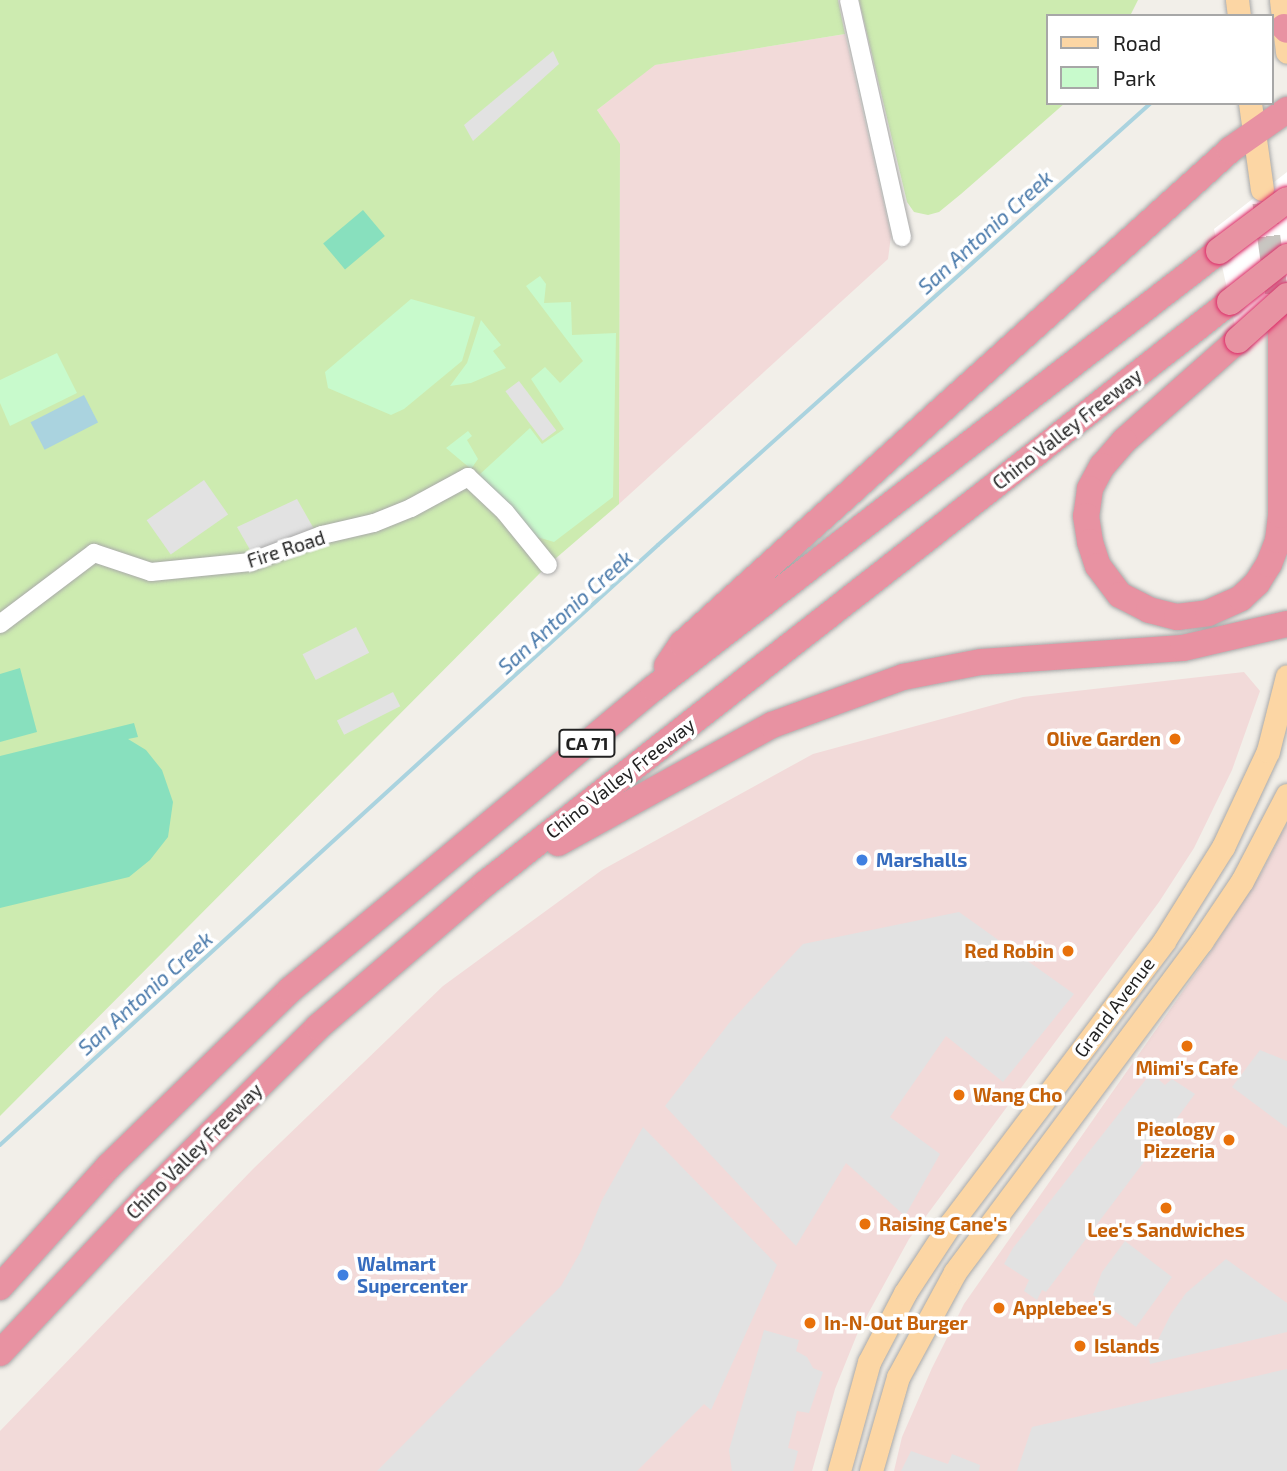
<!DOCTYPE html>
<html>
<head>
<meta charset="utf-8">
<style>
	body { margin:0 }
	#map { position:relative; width:1287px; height:1471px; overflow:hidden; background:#f2efe9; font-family:"Exo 2",sans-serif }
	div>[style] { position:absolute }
	.commercial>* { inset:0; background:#f2dad9 }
	.grass>* { inset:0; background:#cdebb0 }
	.park>* { inset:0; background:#c8facc }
	.pitch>* { inset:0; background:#88e0be; transform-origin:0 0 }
	.parking>* { inset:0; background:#e2e2e2; transform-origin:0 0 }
	.water>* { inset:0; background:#aad3df; transform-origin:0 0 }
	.pier>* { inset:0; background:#fff }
	.stream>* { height:3.5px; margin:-1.75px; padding:0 1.75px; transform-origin:1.75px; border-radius:1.75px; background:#aad3df }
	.major-tunnel>* { height:23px; margin-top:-11.5px; transform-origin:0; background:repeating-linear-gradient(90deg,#c8c6c1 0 23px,transparent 0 34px) }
	.roads { filter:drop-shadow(0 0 2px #a9a9a9) drop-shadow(0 0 2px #a9a9a9) }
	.minor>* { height:18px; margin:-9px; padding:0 9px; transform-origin:9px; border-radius:9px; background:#fff }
	.major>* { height:23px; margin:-11.5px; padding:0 11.5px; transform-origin:11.5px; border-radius:11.5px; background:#fcd6a4 }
	.highway>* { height:26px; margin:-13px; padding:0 13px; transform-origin:13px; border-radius:13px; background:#e892a2 }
	.bridges { filter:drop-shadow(0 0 2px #dc2a67) drop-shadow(0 0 2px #dc2a67) }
	.highway-bridge>* { height:26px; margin:-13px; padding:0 13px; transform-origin:13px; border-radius:13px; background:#e892a2 }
	.dots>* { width:19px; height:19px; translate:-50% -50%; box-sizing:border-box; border:4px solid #fff; border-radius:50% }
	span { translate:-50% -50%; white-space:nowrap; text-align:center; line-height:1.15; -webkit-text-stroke:7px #fff; paint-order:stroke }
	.shield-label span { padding:2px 5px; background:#fff; border:2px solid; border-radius:5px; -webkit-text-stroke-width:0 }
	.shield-label { font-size:18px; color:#222; font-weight:700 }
	.street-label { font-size:19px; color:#222 }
	.food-label { font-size:19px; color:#c56008; font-weight:700 }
	.right { translate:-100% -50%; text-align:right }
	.left { translate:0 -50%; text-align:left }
	.shop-label { font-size:19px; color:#366cbe; font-weight:700 }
	.water-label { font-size:21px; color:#4a7aab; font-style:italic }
	.legend { position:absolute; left:1046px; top:14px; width:228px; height:91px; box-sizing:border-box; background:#fff; border:2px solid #a7a7a7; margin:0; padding:9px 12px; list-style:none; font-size:21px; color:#222 }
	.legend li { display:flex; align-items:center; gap:14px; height:35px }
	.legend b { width:35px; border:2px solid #a7a7a7 }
</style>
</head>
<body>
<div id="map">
	<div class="commercial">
		<i style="clip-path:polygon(845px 34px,891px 236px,888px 259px,619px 504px,620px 145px,597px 110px,654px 65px)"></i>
		<i style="clip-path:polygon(1244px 672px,1260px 691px,1232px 770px,1194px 848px,1159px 902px,909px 1239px,858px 1332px,835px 1389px,812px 1471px,0 1471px,0 1431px,253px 1169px,443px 986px,602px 870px,813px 754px,1023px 697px)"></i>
		<i style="clip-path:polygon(1287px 823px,1287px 1471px,894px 1471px,902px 1437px,932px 1368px,964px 1304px,1211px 951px,1260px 875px)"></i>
	</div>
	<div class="grass">
		<i style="clip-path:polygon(0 0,838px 0,845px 34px,655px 65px,597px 110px,620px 144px,619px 504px,548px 565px,0 1116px)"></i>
		<i style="clip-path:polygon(859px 0,1138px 0,1130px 16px,1047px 16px,1047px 103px,1065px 103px,961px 194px,939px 212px,928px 215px,914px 212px,907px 202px)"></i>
	</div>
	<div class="park">
		<i style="clip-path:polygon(540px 276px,546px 284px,544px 303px,571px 302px,572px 335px,616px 333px,613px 497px,554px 542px,534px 536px,479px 475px,530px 428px,542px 444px,564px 429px,531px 379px,545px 367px,560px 383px,583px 361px,526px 286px)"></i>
		<i style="clip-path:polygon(411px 299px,475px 317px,462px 361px,404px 409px,391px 415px,328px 388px,325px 372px)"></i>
		<i style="clip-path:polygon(481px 320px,501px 345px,493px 351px,506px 368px,471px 383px,450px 386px,467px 363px)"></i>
		<i style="clip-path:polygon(57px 353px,77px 393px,10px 426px,0 403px,0 380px)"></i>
		<i style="clip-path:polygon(468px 431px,472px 436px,467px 440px,478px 459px,471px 469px,446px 448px)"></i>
	</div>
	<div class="pitch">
		<i style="left:363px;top:210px;width:34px;height:52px;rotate:50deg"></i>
		<i style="clip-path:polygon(20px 668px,37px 732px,0 742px,0 674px)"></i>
		<i style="clip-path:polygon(134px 723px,138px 737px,128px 739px,146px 750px,162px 770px,173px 802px,168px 837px,150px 860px,129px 877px,0 908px,0 756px)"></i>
	</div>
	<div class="parking">
		<i style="clip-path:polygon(553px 51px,559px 64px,473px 141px,464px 125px)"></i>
		<i style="left:519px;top:381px;width:62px;height:17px;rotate:53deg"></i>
		<i style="left:204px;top:480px;width:42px;height:70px;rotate:55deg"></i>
		<i style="clip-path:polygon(297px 499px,314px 529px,253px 555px,237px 527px)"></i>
		<i style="left:356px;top:627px;width:29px;height:60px;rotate:63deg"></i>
		<i style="left:393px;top:692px;width:16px;height:63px;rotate:63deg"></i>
		<i style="clip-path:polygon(959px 912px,1074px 994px,1003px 1082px,946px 1036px,890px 1117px,940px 1154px,905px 1216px,846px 1163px,796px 1246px,665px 1106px,730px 1022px,803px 944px)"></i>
		<i style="clip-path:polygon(1260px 1050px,1287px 1061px,1287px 1128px,1232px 1087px)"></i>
		<i style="clip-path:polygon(1151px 1073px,1165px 1085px,1172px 1079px,1195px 1094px,1046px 1292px,1042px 1290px,1037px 1300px,1024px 1291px,1029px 1280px,1004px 1264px,1013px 1248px)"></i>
		<i style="clip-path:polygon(643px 1127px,777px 1265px,711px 1410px,704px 1404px,637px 1471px,377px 1471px,561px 1286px,581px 1251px,602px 1200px)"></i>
		<i style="clip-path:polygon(1125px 1241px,1172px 1277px,1136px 1327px,1093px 1295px,1102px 1272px)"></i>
		<i style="clip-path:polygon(1226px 1259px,1287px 1303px,1287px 1332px,1150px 1364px,1149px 1358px,1171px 1314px,1186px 1293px)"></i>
		<i style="clip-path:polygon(764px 1330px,799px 1340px,796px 1351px,807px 1357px,813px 1368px,823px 1372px,809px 1413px,797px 1411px,788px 1448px,798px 1451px,793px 1471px,732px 1471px,729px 1450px)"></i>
		<i style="clip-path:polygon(1287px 1369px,1287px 1471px,1017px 1471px,1032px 1427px)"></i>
		<i style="clip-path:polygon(911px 1451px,948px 1464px,952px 1454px,980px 1465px,979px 1471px,901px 1471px)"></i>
	</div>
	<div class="water">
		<i style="left:84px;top:395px;width:31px;height:60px;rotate:63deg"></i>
	</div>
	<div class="pier">
		<i style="clip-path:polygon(1287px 172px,1287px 311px,1241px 353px,1214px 229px)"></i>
	</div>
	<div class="stream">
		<i style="left:0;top:1145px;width:890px;rotate:-42.36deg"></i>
		<i style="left:658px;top:545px;width:662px;rotate:-41.88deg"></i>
	</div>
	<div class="major-tunnel">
		<i style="left:1264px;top:202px;width:116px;rotate:82.1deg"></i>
	</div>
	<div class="roads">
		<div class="minor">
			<i style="left:849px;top:0;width:243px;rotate:77.4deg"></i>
			<i style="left:0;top:624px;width:118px;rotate:-37.1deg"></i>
			<i style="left:94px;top:553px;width:60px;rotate:18.4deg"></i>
			<i style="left:151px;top:572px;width:100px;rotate:-5.7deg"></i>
			<i style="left:251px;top:562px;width:76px;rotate:-20.8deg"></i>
			<i style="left:322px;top:535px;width:53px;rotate:-13deg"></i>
			<i style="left:374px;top:523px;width:40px;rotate:-22deg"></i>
			<i style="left:411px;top:508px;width:65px;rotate:-28.5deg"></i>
			<i style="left:468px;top:477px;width:51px;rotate:43.4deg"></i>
			<i style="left:505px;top:512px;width:68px;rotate:50.9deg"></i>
		</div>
		<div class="major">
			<i style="left:1237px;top:0;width:16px;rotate:83deg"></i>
			<i style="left:1281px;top:0;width:52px;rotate:83.4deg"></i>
			<i style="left:1250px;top:103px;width:87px;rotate:82.1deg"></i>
			<i style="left:839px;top:1471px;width:113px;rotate:-74.6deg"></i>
			<i style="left:869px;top:1362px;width:78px;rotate:-62.4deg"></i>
			<i style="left:905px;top:1293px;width:84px;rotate:-56.7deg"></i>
			<i style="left:951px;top:1223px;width:353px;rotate:-52.9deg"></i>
			<i style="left:1164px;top:941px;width:111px;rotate:-57.9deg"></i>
			<i style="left:1223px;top:847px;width:106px;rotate:-64.9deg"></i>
			<i style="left:1268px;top:751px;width:77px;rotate:-75.8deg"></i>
			<i style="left:871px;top:1471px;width:98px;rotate:-74deg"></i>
			<i style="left:898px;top:1377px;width:119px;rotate:-61.5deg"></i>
			<i style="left:955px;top:1272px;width:412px;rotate:-53.3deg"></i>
			<i style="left:1201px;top:942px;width:73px;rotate:-56.1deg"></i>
			<i style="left:1242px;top:881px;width:97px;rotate:-62.4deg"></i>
		</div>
		<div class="highway">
			<i style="left:1284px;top:27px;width:4px;rotate:45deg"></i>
			<i style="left:1238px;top:340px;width:152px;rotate:138.5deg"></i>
			<i style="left:1124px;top:441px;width:33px;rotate:131deg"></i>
			<i style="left:1102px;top:466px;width:26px;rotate:118deg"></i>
			<i style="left:1090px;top:489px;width:27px;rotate:98deg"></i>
			<i style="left:1086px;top:516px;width:26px;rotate:81deg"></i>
			<i style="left:1090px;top:542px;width:25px;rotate:72deg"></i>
			<i style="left:1098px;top:566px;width:36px;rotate:53deg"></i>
			<i style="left:1120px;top:595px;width:33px;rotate:27deg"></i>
			<i style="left:1149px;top:610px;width:29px;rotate:14deg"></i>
			<i style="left:1177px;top:617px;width:31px;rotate:-7deg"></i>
			<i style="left:1208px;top:613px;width:36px;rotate:-24deg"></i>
			<i style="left:1241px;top:598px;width:22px;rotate:-43deg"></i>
			<i style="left:1257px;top:583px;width:22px;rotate:-58deg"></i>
			<i style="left:1269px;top:564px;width:26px;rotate:-69deg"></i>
			<i style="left:1278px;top:540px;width:25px;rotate:-83deg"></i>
			<i style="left:1281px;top:515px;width:188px;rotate:-90deg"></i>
			<i style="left:667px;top:666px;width:27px;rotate:-56deg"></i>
			<i style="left:682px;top:644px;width:738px;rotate:-42.03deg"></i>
			<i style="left:1230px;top:150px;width:70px;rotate:-35.1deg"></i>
			<i style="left:558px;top:843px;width:244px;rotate:-28.9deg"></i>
			<i style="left:772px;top:725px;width:140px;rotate:-20.1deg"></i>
			<i style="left:903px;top:677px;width:79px;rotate:-10.9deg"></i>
			<i style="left:981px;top:662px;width:202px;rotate:-4deg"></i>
			<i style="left:1183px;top:648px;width:107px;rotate:-13deg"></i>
			<i style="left:0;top:1287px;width:163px;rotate:-48deg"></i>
			<i style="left:109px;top:1166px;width:252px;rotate:-44.2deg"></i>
			<i style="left:290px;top:990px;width:473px;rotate:-39.7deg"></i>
			<i style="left:654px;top:688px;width:714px;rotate:-37.72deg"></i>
			<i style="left:0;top:1353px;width:214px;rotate:-46.7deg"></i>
			<i style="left:147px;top:1197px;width:241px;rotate:-44.8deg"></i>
			<i style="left:318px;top:1027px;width:221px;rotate:-40.6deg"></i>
			<i style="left:486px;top:883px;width:944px;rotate:-37.99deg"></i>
		</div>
	</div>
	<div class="bridges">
		<div class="highway-bridge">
			<i style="left:1219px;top:251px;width:85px;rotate:-36.9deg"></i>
			<i style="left:1230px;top:302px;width:73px;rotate:-38.3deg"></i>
			<i style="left:1238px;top:340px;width:66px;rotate:-41.9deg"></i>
		</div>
	</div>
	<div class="dots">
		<i style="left:1175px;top:739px;background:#e8710a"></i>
		<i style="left:862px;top:860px;background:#3f7fe0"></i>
		<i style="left:1068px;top:951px;background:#e8710a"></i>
		<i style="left:1187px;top:1046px;background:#e8710a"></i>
		<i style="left:959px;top:1095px;background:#e8710a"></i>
		<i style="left:1229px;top:1140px;background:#e8710a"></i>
		<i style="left:1166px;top:1208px;background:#e8710a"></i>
		<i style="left:865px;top:1224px;background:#e8710a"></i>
		<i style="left:343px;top:1275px;background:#3f7fe0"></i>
		<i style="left:999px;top:1308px;background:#e8710a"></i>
		<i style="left:810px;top:1323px;background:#e8710a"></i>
		<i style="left:1080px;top:1346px;background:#e8710a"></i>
	</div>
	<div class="shield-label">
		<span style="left:587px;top:743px">CA 71</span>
	</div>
	<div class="street-label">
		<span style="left:1067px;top:429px;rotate:-38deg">Chino Valley Freeway</span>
		<span style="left:286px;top:549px;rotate:-18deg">Fire Road</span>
		<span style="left:620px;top:778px;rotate:-38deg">Chino Valley Freeway</span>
		<span style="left:1114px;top:1007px;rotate:-53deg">Grand Avenue</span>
		<span style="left:194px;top:1151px;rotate:-45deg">Chino Valley Freeway</span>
	</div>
	<div class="food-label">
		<span class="right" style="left:1161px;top:739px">Olive Garden</span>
		<span class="right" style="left:1054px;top:951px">Red Robin</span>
		<span style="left:1187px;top:1068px">Mimi's Cafe</span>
		<span class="left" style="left:973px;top:1095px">Wang Cho</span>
		<span class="right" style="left:1215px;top:1140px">Pieology<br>Pizzeria</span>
		<span class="left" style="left:879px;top:1224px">Raising Cane's</span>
		<span style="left:1166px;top:1230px">Lee's Sandwiches</span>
		<span class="left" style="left:1013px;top:1308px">Applebee's</span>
		<span class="left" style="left:824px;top:1323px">In-N-Out Burger</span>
		<span class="left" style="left:1094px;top:1346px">Islands</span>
	</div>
	<div class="shop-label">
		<span class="left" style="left:876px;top:860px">Marshalls</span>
		<span class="left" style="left:357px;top:1275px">Walmart<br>Supercenter</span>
	</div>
	<div class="water-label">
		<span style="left:985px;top:232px;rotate:-42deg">San Antonio Creek</span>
		<span style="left:565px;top:612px;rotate:-42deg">San Antonio Creek</span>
		<span style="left:145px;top:993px;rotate:-42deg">San Antonio Creek</span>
	</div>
	<ul class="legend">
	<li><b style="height:9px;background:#fcd6a4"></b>Road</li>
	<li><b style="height:19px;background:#c8facc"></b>Park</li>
	</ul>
</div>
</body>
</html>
